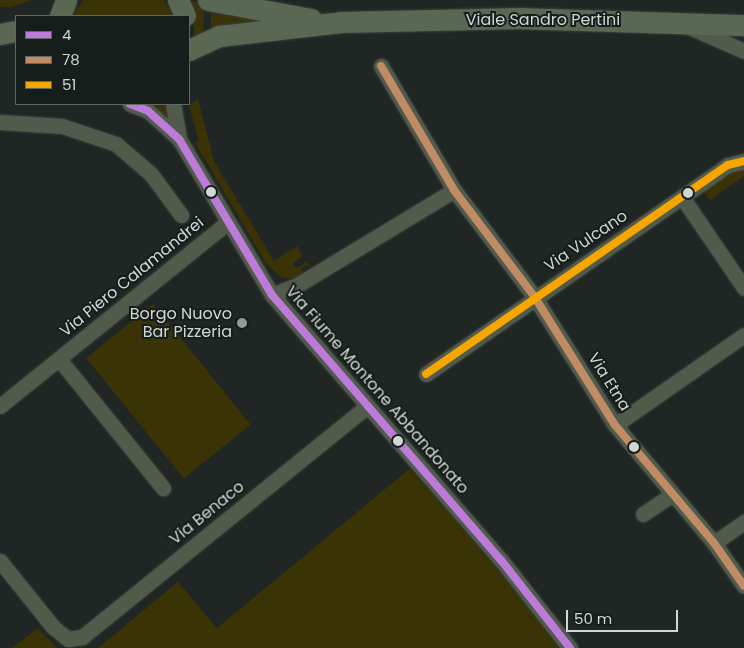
<!DOCTYPE html>
<html>
<head>
<meta charset="utf-8">
<style>
	body { margin:0 }
	#map { position:relative; width:744px; height:648px; overflow:hidden; background:#202623; font-family:Poppins,sans-serif }
	div>[style] { position:absolute }
	.green>* { inset:0; background:#393306; transform-origin:0 0 }
	.roads { filter:drop-shadow(0 0 1px #3d413f) drop-shadow(0 0 1px #3d413f) }
	.minor>* { height:15px; margin:-7.5px; padding:0 7.5px; transform-origin:7.5px; border-radius:7.5px; background:#505b4b }
	.secondary>* { height:21px; margin:-10.5px; padding:0 10.5px; transform-origin:10.5px; border-radius:10.5px; background:#5a6753 }
	.bus-1>* { height:8px; margin:-4px; padding:0 4px; transform-origin:4px; border-radius:4px; background:#bd7bd9 }
	.bus-2>* { height:8px; margin:-4px; padding:0 4px; transform-origin:4px; border-radius:4px; background:#c18c65 }
	.bus-3>* { height:8px; margin:-4px; padding:0 4px; transform-origin:4px; border-radius:4px; background:#f7a600 }
	.dots>* { width:14px; height:14px; translate:-50% -50%; box-sizing:border-box; border:2px solid #151e1b; border-radius:50% }
	span { translate:-50% -50%; white-space:nowrap; text-align:center; line-height:1.15; -webkit-text-stroke:4px #151e1b; paint-order:stroke }
	.street-label { font-size:16px; color:#d1d7d4 }
	.poi-label { font-size:16px; color:#d1d7d4 }
	.right { translate:-100% -50%; text-align:right }
	.legend { position:absolute; left:15px; top:15px; width:175px; height:90px; box-sizing:border-box; background:#151e1b; border:1px solid #606865; margin:0; padding:6px 9px; list-style:none; font-size:15px; color:#d1d7d4 }
	.legend li { display:flex; align-items:center; gap:10px; height:25px }
	.legend b { width:25px; border:1px solid #606865 }
	.scale { position:absolute; left:566px; top:610px; width:112px; height:22px; box-sizing:border-box; border:2px solid #d1d7d4; border-top:0; padding-left:6px; font-size:15px; line-height:18px; white-space:nowrap; color:#d1d7d4; -webkit-text-stroke:4px #151e1b; paint-order:stroke }
</style>
</head>
<body>
<div id="map">
	<div class="green">
		<i style="clip-path:polygon(0 0,32px 0,12px 7px,0 7px)"></i>
		<i style="clip-path:polygon(83px 0,164px 0,173px 16px,73px 16px)"></i>
		<i style="clip-path:polygon(186px 0,203px 3px,204px 36px,194px 41px,194px 25px)"></i>
		<i style="clip-path:polygon(211px 5px,292px 23px,211px 32px)"></i>
		<i style="clip-path:polygon(198px 99px,214px 161px,274px 261px,297px 246px,303px 256px,293px 263px,297px 268px,307px 262px,312px 268px,307px 265px,301px 269px,304px 273px,296px 278px,282px 278px,267px 265px,195px 143px,199px 141px,189px 105px)"></i>
		<i style="clip-path:polygon(149px 104px,167px 104px,169px 122px)"></i>
		<i style="clip-path:polygon(744px 167px,744px 176px,710px 200px,702px 189px,733px 170px)"></i>
		<i style="left:153px;top:304px;width:155px;height:86px;rotate:51deg"></i>
		<i style="clip-path:polygon(408px 470px,411px 470px,449px 512px,563px 648px,98px 648px,178px 582px,217px 628px)"></i>
		<i style="clip-path:polygon(38px 628px,57px 648px,12px 648px)"></i>
	</div>
	<div class="roads">
		<div class="minor">
			<i style="left:687px;top:26px;width:62px;rotate:23.7deg"></i>
			<i style="left:381px;top:66px;width:144px;rotate:59.5deg"></i>
			<i style="left:454px;top:190px;width:133px;rotate:53deg"></i>
			<i style="left:534px;top:296px;width:152px;rotate:57.9deg"></i>
			<i style="left:615px;top:425px;width:154px;rotate:50deg"></i>
			<i style="left:714px;top:543px;width:52px;rotate:55.1deg"></i>
			<i style="left:130px;top:104px;width:19px;rotate:21deg"></i>
			<i style="left:148px;top:111px;width:42px;rotate:42.1deg"></i>
			<i style="left:179px;top:139px;width:182px;rotate:59.2deg"></i>
			<i style="left:272px;top:295px;width:350px;rotate:49.2deg"></i>
			<i style="left:501px;top:560px;width:112px;rotate:51.9deg"></i>
			<i style="left:173px;top:104px;width:36px;rotate:80deg"></i>
			<i style="left:0;top:122px;width:62px;rotate:3.7deg"></i>
			<i style="left:62px;top:126px;width:57px;rotate:18.4deg"></i>
			<i style="left:116px;top:144px;width:46px;rotate:40.6deg"></i>
			<i style="left:151px;top:174px;width:51px;rotate:53.8deg"></i>
			<i style="left:682px;top:197px;width:110px;rotate:55.7deg"></i>
			<i style="left:272px;top:295px;width:29px;rotate:-22deg"></i>
			<i style="left:299px;top:284px;width:181px;rotate:-31.2deg"></i>
			<i style="left:59px;top:359px;width:166px;rotate:51.1deg"></i>
			<i style="left:426px;top:374px;width:367px;rotate:-34.7deg"></i>
			<i style="left:728px;top:165px;width:16px;rotate:-14deg"></i>
			<i style="left:0;top:406px;width:292px;rotate:-38.9deg"></i>
			<i style="left:615px;top:425px;width:157px;rotate:-34.9deg"></i>
			<i style="left:643px;top:514px;width:36px;rotate:-34deg"></i>
			<i style="left:714px;top:543px;width:37px;rotate:-35deg"></i>
			<i style="left:0;top:561px;width:85px;rotate:51.2deg"></i>
			<i style="left:53px;top:627px;width:19px;rotate:39deg"></i>
			<i style="left:68px;top:639px;width:14px;rotate:-8deg"></i>
			<i style="left:82px;top:637px;width:365px;rotate:-39deg"></i>
		</div>
		<div class="secondary">
			<i style="left:178px;top:0;width:17px;rotate:66deg"></i>
			<i style="left:208px;top:0;width:105px;rotate:10.5deg"></i>
			<i style="left:60px;top:16px;width:17px;rotate:-69deg"></i>
			<i style="left:0;top:34px;width:16px;rotate:-11deg"></i>
			<i style="left:189px;top:50px;width:33px;rotate:-25deg"></i>
			<i style="left:219px;top:36px;width:123px;rotate:-6.5deg"></i>
			<i style="left:341px;top:22px;width:178px;rotate:-1.3deg"></i>
			<i style="left:519px;top:18px;width:225px;rotate:1.8deg"></i>
		</div>
	</div>
	<div class="bus-1">
		<i style="left:130px;top:104px;width:19px;rotate:21deg"></i>
		<i style="left:148px;top:111px;width:42px;rotate:42.1deg"></i>
		<i style="left:179px;top:139px;width:182px;rotate:59.2deg"></i>
		<i style="left:272px;top:295px;width:350px;rotate:49.2deg"></i>
		<i style="left:501px;top:560px;width:112px;rotate:51.9deg"></i>
	</div>
	<div class="bus-2">
		<i style="left:381px;top:66px;width:144px;rotate:59.5deg"></i>
		<i style="left:454px;top:190px;width:133px;rotate:53deg"></i>
		<i style="left:534px;top:296px;width:152px;rotate:57.9deg"></i>
		<i style="left:615px;top:425px;width:154px;rotate:50deg"></i>
		<i style="left:714px;top:543px;width:52px;rotate:55.1deg"></i>
	</div>
	<div class="bus-3">
		<i style="left:426px;top:374px;width:367px;rotate:-34.7deg"></i>
		<i style="left:728px;top:165px;width:16px;rotate:-14deg"></i>
	</div>
	<div class="dots">
		<i style="left:211px;top:192px;background:#d1d7d4"></i>
		<i style="left:688px;top:193px;background:#d1d7d4"></i>
		<i style="left:242px;top:323px;background:#939996"></i>
		<i style="left:398px;top:441px;background:#d1d7d4"></i>
		<i style="left:634px;top:447px;background:#d1d7d4"></i>
	</div>
	<div class="street-label">
		<span style="left:543px;top:20px">Viale Sandro Pertini</span>
		<span style="left:586px;top:241px;rotate:-34deg">Via Vulcano</span>
		<span style="left:132px;top:277px;rotate:-39deg">Via Piero Calamandrei</span>
		<span style="left:609px;top:382px;rotate:58deg">Via Etna</span>
		<span style="left:377px;top:390px;rotate:49deg">Via Fiume Montone Abbandonato</span>
		<span style="left:207px;top:513px;rotate:-39deg">Via Benaco</span>
	</div>
	<div class="poi-label">
		<span class="right" style="left:232px;top:323px">Borgo Nuovo<br>Bar Pizzeria</span>
	</div>
	<ul class="legend">
	<li><b style="height:6px;background:#bd7bd9"></b>4</li>
	<li><b style="height:6px;background:#c18c65"></b>78</li>
	<li><b style="height:6px;background:#f7a600"></b>51</li>
	</ul>
	<div class="scale">50 m</div>
</div>
</body>
</html>
